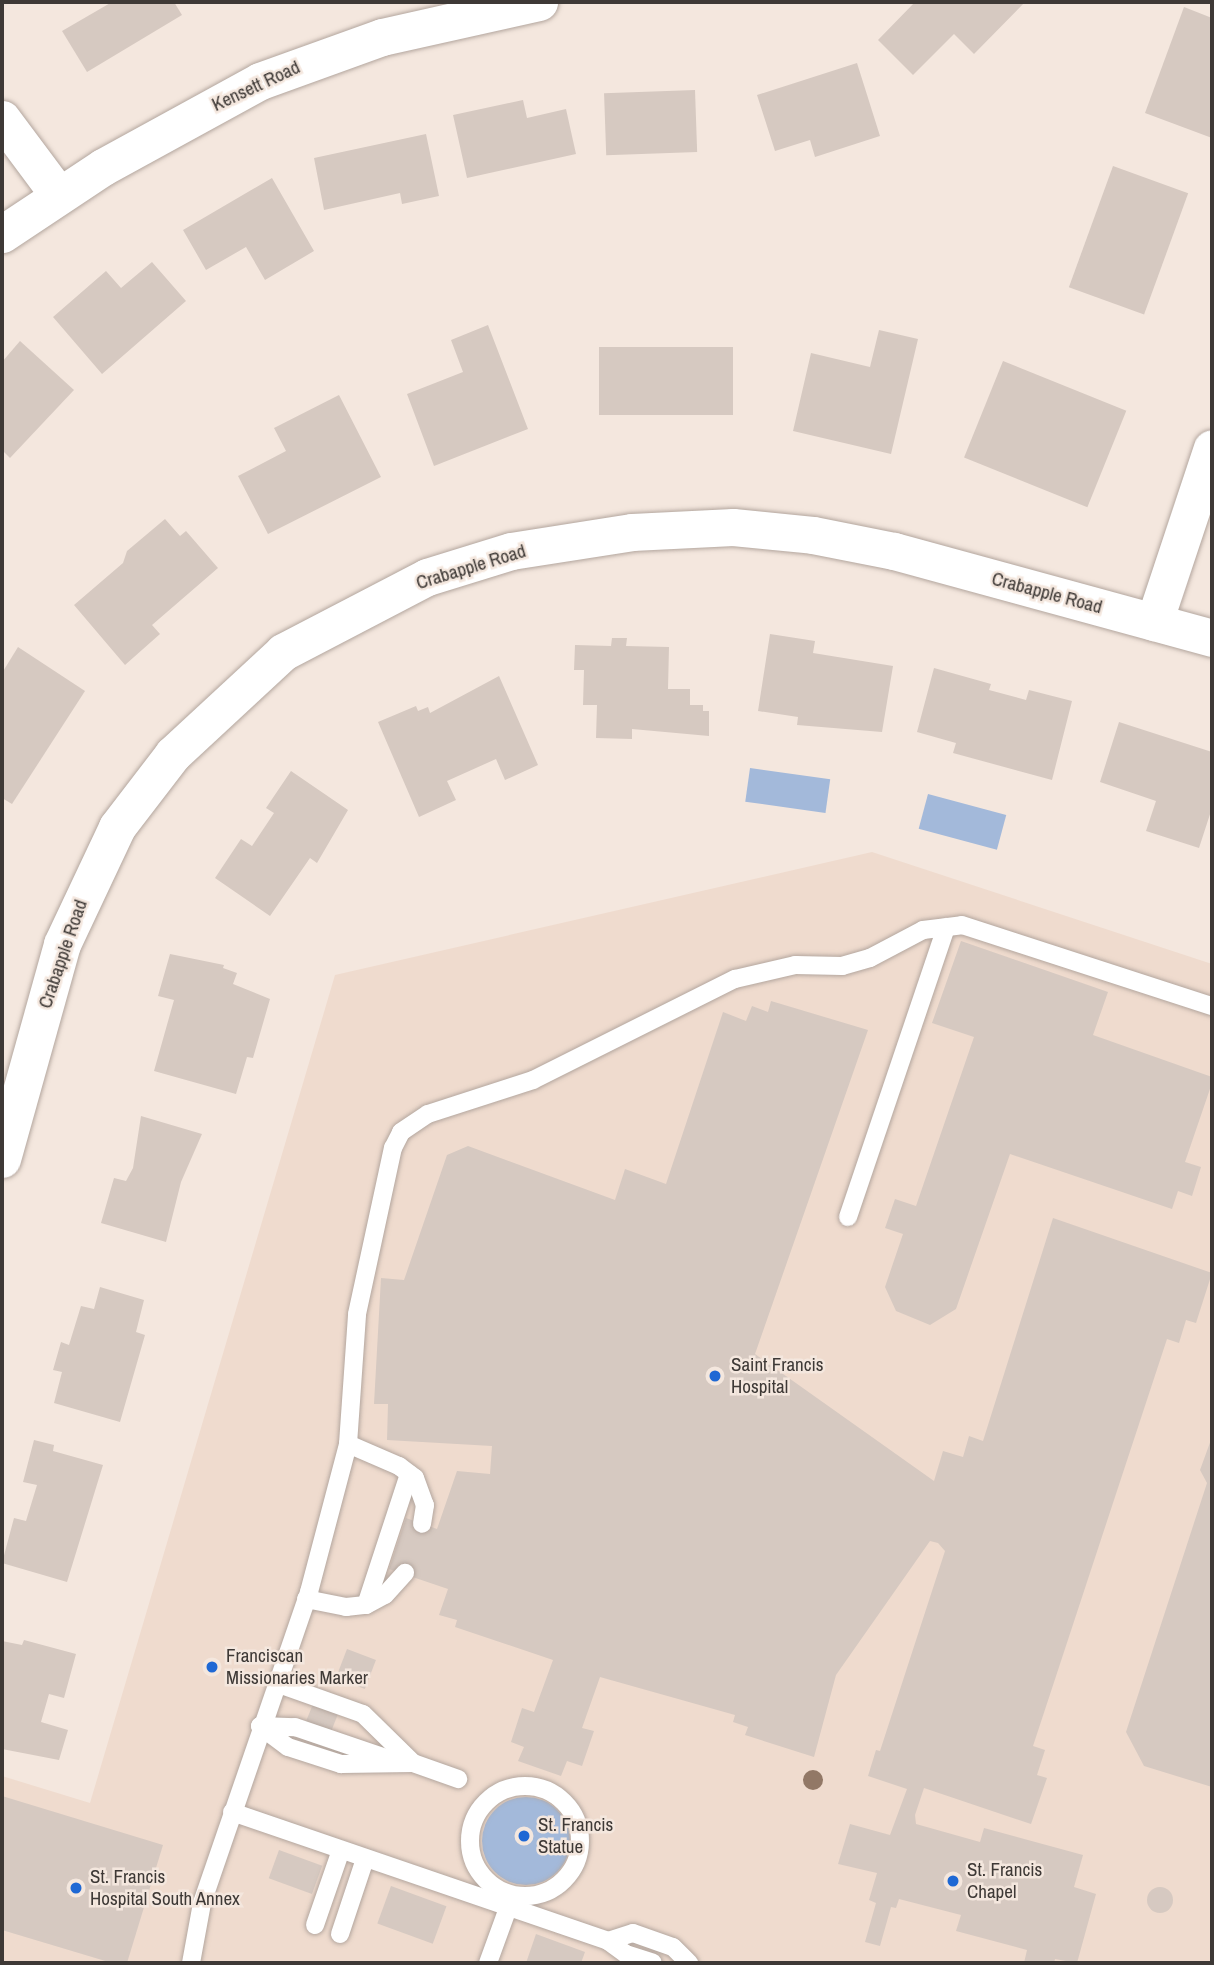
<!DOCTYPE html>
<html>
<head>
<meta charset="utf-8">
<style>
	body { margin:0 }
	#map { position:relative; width:1214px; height:1965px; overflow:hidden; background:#f4e7de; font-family:"Archivo Narrow",sans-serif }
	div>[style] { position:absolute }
	.built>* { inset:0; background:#efdbce }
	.water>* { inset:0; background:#a3b9da; transform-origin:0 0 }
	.round { border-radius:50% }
	.building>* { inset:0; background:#d6c9c1; transform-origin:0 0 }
	.roads { filter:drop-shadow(0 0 2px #b3a69e) drop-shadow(0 0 2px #b3a69e) }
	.lane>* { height:18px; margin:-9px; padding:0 9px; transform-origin:9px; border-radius:9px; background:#fff }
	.lane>.ring { margin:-9px; padding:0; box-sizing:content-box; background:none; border:18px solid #fff; border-radius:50% }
	.street>* { height:37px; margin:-18.5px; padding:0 18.5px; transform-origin:18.5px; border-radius:18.5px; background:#fff }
	.trees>* { width:20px; height:20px; margin:-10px; border-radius:50%; background:#927866 }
	.dots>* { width:19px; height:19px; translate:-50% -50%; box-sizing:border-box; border:4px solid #f4e7de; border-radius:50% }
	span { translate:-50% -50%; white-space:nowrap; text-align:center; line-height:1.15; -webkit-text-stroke:5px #f4e7de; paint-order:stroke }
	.street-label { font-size:19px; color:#3e3936 }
	.poi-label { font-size:19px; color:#3e3936 }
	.left { translate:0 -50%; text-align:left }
	.frame { position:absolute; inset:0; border:4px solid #3e3936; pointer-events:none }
</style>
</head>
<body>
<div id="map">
	<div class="built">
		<i style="clip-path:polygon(872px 852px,1212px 964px,1212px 1963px,2px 1963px,2px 1776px,90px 1803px,335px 975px)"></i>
	</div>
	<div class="water">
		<i style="left:750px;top:768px;width:81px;height:34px;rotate:8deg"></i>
		<i style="left:928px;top:794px;width:81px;height:36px;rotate:15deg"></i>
		<i class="round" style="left:482px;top:1797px;width:88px;height:88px"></i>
	</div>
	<div class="building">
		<i style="clip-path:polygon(112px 2px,174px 2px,182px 15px,87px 72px,62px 31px)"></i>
		<i style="clip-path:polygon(915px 2px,1025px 2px,974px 54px,954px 34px,913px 75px,878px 40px)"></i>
		<i style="clip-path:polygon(1184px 7px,1212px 18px,1212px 138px,1145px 113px)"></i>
		<i style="clip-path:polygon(857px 63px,880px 136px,815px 157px,810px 140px,775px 151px,757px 95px)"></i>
		<i style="left:695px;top:90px;width:62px;height:91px;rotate:88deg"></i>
		<i style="clip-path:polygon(523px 100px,527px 118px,566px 109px,576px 154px,467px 178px,453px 115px)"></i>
		<i style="clip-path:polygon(426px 134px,439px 196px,402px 204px,400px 193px,324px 210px,314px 158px)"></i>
		<i style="left:1113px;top:166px;width:80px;height:129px;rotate:20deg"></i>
		<i style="clip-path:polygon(272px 178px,314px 251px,265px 280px,246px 247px,206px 270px,183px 230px)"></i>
		<i style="clip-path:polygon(152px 262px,186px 301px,102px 374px,53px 317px,106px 271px,121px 288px)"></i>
		<i style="clip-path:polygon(488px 325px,528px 429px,434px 466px,407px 394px,463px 372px,451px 340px)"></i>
		<i style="clip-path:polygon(879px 330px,918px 339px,891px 454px,793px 431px,811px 353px,870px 367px)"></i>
		<i style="clip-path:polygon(20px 341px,74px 390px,10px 458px,2px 450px,2px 362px)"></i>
		<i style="left:599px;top:347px;width:134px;height:68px"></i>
		<i style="left:1003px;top:361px;width:133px;height:104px;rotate:22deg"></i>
		<i style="clip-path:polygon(339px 395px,381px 477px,268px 534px,238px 476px,286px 451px,274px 428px)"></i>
		<i style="clip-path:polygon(165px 519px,180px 536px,186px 531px,218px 568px,152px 625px,160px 634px,125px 665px,74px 605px,123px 563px,127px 551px)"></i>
		<i style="clip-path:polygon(770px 634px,815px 641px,813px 653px,893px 666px,882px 732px,797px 725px,798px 717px,758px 711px)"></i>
		<i style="clip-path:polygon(612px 638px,627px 638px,626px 646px,669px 647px,668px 689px,690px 689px,690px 705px,703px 705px,703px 711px,709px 711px,709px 736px,632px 729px,632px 739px,596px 738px,597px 705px,583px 705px,584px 670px,574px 670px,575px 645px,611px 646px)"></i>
		<i style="clip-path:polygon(18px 647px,85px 691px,12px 804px,2px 798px,2px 673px)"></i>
		<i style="clip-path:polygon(934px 668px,991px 684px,989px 690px,1026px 700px,1029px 690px,1072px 701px,1052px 780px,953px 753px,956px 743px,917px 732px)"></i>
		<i style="clip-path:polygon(499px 676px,538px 765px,505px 780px,496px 759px,447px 781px,456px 800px,419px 817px,378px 722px,416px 706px,418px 711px,428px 707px,430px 713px)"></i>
		<i style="clip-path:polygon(1119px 722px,1212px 752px,1212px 808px,1199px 848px,1146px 831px,1156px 801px,1100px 782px)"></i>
		<i style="clip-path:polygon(291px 771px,348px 810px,317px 863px,310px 858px,270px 916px,215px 878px,241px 839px,252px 846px,274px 813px,266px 808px)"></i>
		<i style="clip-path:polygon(961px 941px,1108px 992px,1093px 1035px,1212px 1077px,1212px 1083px,1185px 1162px,1201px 1167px,1192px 1196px,1178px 1191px,1172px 1209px,1010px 1154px,956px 1309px,930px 1325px,896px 1311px,885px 1287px,903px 1234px,885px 1228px,895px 1199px,916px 1206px,974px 1037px,932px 1023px)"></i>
		<i style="clip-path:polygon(170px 954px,224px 965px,223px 968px,237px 973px,233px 984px,270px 999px,253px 1058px,247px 1057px,236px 1094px,154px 1071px,174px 1000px,158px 996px)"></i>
		<i style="clip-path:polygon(771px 1001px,868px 1030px,755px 1354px,934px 1481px,943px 1451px,963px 1457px,969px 1436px,983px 1441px,1053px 1218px,1212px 1273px,1196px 1323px,1186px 1320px,1179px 1343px,1167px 1339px,1033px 1746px,1045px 1750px,1037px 1775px,1047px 1778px,1031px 1824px,924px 1788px,915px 1815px,916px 1824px,980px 1842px,984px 1828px,1083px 1855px,1074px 1887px,1096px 1894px,1077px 1963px,1055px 1959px,1054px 1963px,1024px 1963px,1027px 1950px,956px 1931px,961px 1915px,899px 1899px,896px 1908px,891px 1907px,880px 1946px,865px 1942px,876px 1903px,869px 1900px,877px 1873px,838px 1864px,850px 1824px,890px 1835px,907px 1789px,868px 1776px,876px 1750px,880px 1751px,945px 1551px,938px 1543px,930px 1541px,836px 1675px,814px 1757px,745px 1735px,748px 1727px,733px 1722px,735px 1715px,600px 1677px,582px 1728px,594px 1731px,582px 1766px,567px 1761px,561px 1776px,518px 1761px,524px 1747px,511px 1742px,522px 1708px,534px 1712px,553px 1660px,455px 1627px,457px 1620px,439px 1615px,448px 1589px,389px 1569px,406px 1518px,437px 1529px,457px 1471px,490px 1474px,492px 1446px,387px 1440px,388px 1404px,374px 1404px,381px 1278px,404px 1280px,447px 1155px,468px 1146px,615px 1200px,625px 1169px,666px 1184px,723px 1012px,746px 1021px,752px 1006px,768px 1012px)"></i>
		<i style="clip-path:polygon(141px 1116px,202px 1134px,181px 1182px,166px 1242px,101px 1223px,114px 1178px,126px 1181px,133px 1168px)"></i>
		<i style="clip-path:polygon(100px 1287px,144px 1300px,136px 1332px,145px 1335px,120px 1422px,54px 1403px,62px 1372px,53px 1370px,61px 1342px,69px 1345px,81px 1306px,94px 1309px)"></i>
		<i style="clip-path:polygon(1212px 1437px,1212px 1787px,1144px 1766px,1126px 1732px,1207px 1483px,1200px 1470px)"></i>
		<i style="clip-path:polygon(34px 1440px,54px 1445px,53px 1451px,103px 1465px,67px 1582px,2px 1563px,14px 1518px,26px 1521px,37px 1485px,23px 1482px)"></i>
		<i style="clip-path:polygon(24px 1640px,76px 1654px,64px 1698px,49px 1694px,41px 1722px,68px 1730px,59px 1760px,2px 1749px,2px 1641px,22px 1645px)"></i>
		<i style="left:347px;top:1649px;width:31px;height:31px;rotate:21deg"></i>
		<i style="left:313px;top:1704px;width:27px;height:20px;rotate:22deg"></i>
		<i style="clip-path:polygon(2px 1796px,163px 1845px,127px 1963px,112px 1963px,2px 1930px)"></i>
		<i style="left:279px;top:1850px;width:46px;height:30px;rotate:20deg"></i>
		<i style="left:391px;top:1886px;width:59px;height:40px;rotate:20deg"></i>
		<i class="round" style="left:1147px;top:1887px;width:26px;height:26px"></i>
		<i style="clip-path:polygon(536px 1934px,585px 1952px,581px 1963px,526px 1963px)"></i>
	</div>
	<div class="roads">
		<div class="lane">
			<i style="left:848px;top:1217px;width:306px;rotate:-71.3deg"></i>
			<i style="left:348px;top:1444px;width:56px;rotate:23.3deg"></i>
			<i style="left:399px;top:1466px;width:20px;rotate:37deg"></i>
			<i style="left:415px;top:1478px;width:29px;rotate:70deg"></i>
			<i style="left:425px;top:1505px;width:19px;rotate:99deg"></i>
			<i style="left:306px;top:1599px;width:41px;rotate:11.3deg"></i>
			<i style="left:346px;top:1607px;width:20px;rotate:-6deg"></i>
			<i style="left:366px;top:1605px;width:21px;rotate:-28deg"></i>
			<i style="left:385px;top:1595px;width:30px;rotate:-48deg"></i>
			<i style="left:366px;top:1605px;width:138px;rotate:-71.8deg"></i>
			<i style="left:276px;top:1683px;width:92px;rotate:19.6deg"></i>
			<i style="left:363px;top:1714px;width:70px;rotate:44.4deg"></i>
			<i style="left:260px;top:1726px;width:35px;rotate:37deg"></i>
			<i style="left:288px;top:1747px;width:56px;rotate:17.8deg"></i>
			<i style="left:341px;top:1764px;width:72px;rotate:-0.8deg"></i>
			<i style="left:413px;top:1763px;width:48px;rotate:19.6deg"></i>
			<i style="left:260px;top:1726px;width:35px;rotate:2deg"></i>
			<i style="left:295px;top:1727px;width:96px;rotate:18.8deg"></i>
			<i class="ring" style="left:470px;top:1786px;width:92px;height:92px"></i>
			<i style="left:232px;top:1812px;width:398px;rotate:18.9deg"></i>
			<i style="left:608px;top:1941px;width:22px;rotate:36deg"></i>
			<i style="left:626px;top:1954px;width:28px;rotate:18deg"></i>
			<i style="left:315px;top:1925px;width:79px;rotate:-70.9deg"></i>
			<i style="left:340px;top:1934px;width:79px;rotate:-71.6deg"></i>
			<i style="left:608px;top:1941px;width:26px;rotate:-18deg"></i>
			<i style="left:633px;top:1933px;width:42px;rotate:19.3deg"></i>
			<i style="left:673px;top:1947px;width:23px;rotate:45deg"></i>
			<i style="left:191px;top:1963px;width:61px;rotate:-79.6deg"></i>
			<i style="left:202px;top:1903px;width:329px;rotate:-71deg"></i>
			<i style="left:309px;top:1592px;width:153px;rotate:-75.2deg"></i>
			<i style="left:348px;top:1444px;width:130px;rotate:-86deg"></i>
			<i style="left:357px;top:1314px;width:170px;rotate:-77.8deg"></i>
			<i style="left:393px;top:1148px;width:18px;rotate:-63deg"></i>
			<i style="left:401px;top:1132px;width:32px;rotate:-34deg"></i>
			<i style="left:428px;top:1114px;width:110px;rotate:-17.9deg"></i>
			<i style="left:533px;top:1080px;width:226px;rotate:-26.6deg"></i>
			<i style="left:735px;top:979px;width:62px;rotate:-13.1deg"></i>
			<i style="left:795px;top:965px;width:47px;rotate:1.2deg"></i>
			<i style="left:842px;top:966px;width:29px;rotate:-16deg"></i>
			<i style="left:870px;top:958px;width:60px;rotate:-27.8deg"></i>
			<i style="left:923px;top:930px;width:39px;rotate:-7deg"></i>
			<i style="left:962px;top:925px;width:263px;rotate:18deg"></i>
			<i style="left:488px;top:1963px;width:70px;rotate:-70deg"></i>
		</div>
		<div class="street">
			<i style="left:2px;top:119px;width:94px;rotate:53.3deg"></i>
			<i style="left:2px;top:234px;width:121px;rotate:-33.6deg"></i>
			<i style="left:103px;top:167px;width:179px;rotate:-28.7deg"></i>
			<i style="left:260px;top:81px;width:130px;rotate:-19.8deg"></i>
			<i style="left:382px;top:37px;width:161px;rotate:-12.6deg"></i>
			<i style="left:1154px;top:622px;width:183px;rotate:-71.6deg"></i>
			<i style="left:2px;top:1159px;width:223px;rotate:-74.4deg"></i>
			<i style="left:62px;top:944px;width:129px;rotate:-64.8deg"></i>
			<i style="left:117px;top:827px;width:92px;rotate:-52.5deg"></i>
			<i style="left:173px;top:754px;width:150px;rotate:-42.8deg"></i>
			<i style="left:283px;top:652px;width:162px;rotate:-27.5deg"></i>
			<i style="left:427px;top:577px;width:88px;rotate:-17.2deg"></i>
			<i style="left:511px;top:551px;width:122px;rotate:-8.9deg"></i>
			<i style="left:632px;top:532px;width:101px;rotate:-2.8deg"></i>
			<i style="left:733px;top:527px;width:80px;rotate:5.7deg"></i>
			<i style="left:813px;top:535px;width:83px;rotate:11.2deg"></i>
			<i style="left:894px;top:551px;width:330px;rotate:15.3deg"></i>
		</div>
	</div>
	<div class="trees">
		<i style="left:813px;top:1780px"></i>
	</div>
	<div class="dots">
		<i style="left:715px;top:1376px;background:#1f68d4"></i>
		<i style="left:212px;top:1667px;background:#1f68d4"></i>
		<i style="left:524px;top:1836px;background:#1f68d4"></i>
		<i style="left:953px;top:1881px;background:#1f68d4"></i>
		<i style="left:76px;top:1888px;background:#1f68d4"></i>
	</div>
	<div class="street-label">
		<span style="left:256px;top:86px;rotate:-25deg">Kensett Road</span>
		<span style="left:471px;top:567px;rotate:-17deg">Crabapple Road</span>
		<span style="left:1047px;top:593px;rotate:15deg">Crabapple Road</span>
		<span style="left:63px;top:954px;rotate:-71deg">Crabapple Road</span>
	</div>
	<div class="poi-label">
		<span class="left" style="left:731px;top:1376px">Saint Francis<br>Hospital</span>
		<span class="left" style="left:226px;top:1667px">Franciscan<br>Missionaries Marker</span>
		<span class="left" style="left:538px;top:1836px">St. Francis<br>Statue</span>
		<span class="left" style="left:967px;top:1881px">St. Francis<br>Chapel</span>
		<span class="left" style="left:90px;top:1888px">St. Francis<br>Hospital South Annex</span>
	</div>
	<div class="frame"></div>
</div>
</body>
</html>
